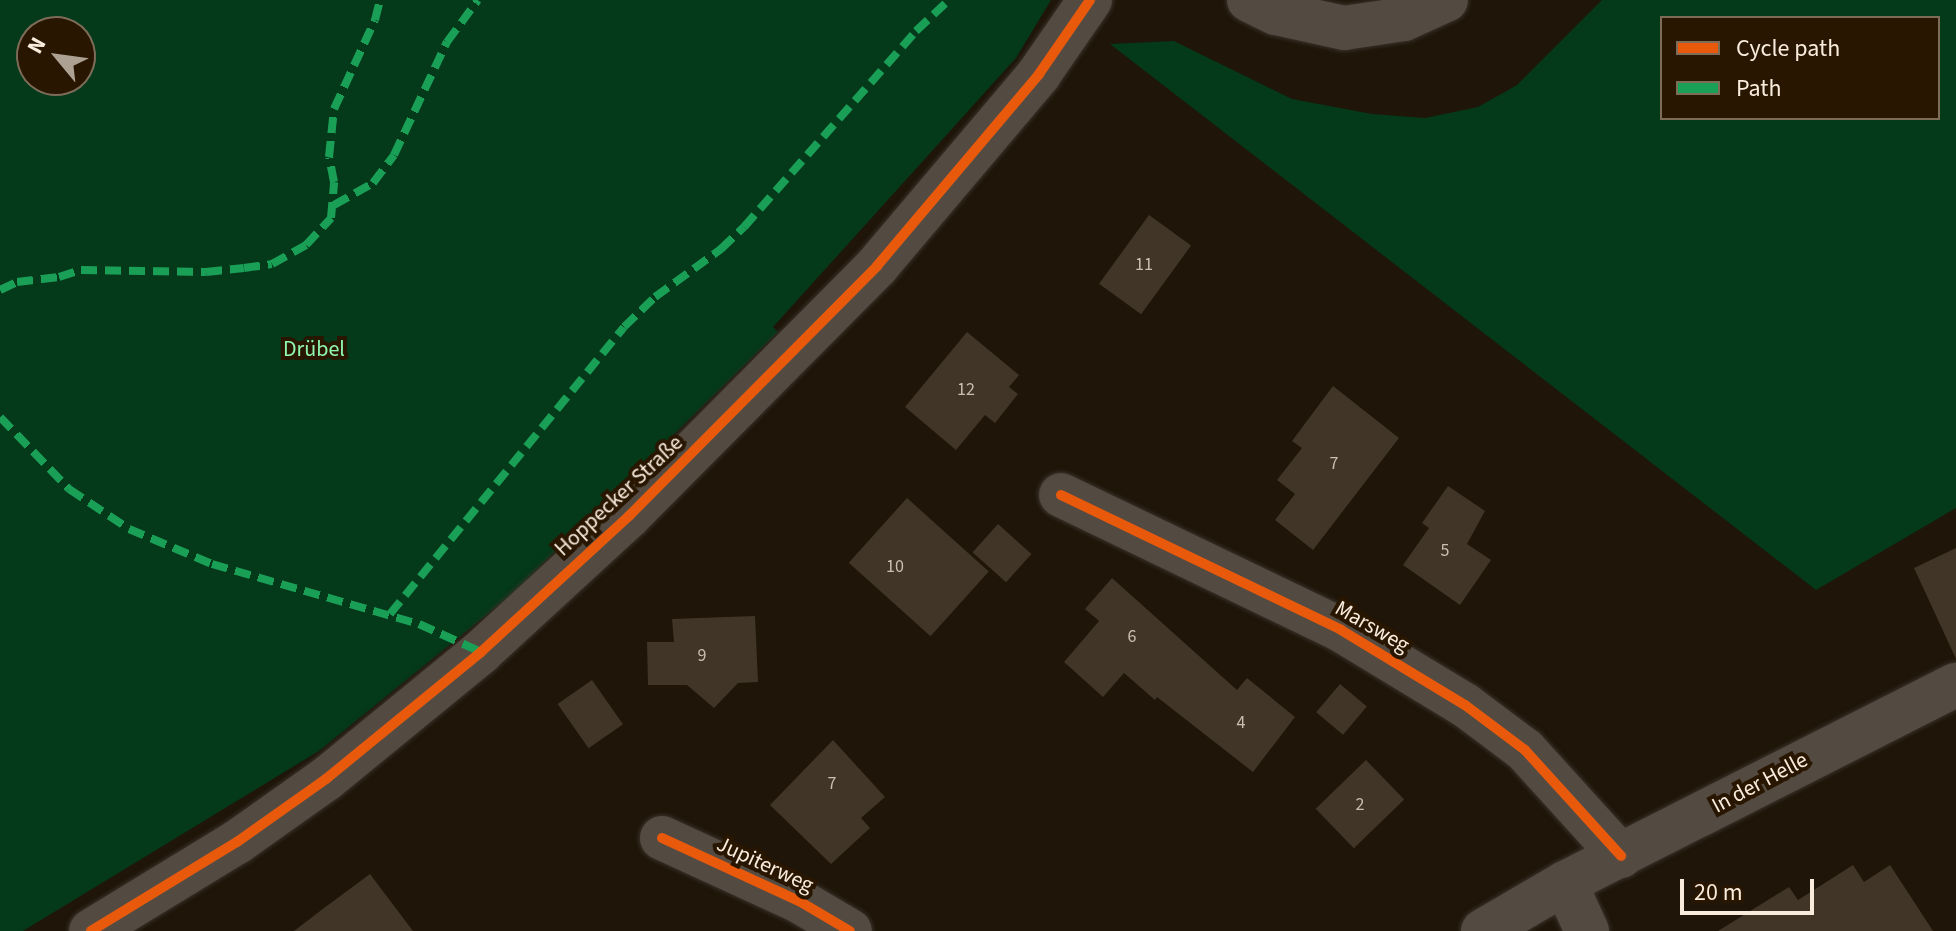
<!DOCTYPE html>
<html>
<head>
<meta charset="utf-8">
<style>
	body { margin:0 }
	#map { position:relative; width:1956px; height:931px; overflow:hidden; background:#1f1509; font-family:"Source Sans 3",sans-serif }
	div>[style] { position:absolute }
	.green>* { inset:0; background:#043919 }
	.building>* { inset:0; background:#403527; transform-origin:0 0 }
	.roads { filter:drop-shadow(0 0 2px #393129) drop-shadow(0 0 2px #393129) }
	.minor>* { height:44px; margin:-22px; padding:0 22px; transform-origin:22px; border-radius:22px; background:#534b41 }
	.quiet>* { height:8px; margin-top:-4px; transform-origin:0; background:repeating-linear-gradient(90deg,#1a9f57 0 16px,transparent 0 24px) }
	.cycleway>* { height:10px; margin:-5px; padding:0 5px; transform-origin:5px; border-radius:5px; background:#e8590c }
	span { translate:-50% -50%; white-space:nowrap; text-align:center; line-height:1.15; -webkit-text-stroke:8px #281600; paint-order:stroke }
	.number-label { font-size:18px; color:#cbbeb0 }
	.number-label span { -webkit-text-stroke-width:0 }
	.park-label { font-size:22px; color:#8ff7ae }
	.street-label { font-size:22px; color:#f9ecdd }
	.legend { position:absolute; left:1660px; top:16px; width:280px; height:104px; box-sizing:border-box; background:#281600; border:2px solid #7c6c58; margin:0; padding:10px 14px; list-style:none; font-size:24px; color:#f9ecdd }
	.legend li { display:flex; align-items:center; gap:16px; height:40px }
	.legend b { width:40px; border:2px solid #7c6c58 }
	.north { position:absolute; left:16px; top:16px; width:80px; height:80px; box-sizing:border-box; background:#281600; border:2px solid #7c6c58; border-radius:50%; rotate:299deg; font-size:22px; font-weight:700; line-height:32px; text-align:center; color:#f9ecdd }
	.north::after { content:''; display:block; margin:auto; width:28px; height:36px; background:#ada193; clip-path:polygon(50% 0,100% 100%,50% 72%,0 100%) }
	.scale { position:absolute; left:1680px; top:879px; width:134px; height:36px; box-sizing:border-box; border:4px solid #f9ecdd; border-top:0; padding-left:10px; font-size:24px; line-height:28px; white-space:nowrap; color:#f9ecdd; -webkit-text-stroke:6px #281600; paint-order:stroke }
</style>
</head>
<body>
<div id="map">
	<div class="green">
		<i style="clip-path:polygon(evenodd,0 0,1051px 0,1016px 58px,773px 327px,778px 332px,511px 595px,319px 751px,23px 931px,0 931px,0 0,32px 32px,80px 32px,80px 80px,32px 80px,32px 32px)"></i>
		<i style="clip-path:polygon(evenodd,1602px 0,1956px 0,1956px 508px,1816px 590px,1110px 44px,1174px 41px,1292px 99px,1372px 114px,1425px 118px,1478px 107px,1517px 85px,1602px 0,1662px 18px,1938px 18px,1938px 118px,1662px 118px,1662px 18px)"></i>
	</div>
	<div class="building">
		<i style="left:1149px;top:215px;width:52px;height:85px;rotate:36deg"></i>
		<i style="clip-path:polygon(967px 332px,1019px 375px,1009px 387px,1018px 394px,995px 423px,985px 415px,956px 450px,905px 407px)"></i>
		<i style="clip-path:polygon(1333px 386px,1399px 438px,1313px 550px,1275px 520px,1295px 494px,1277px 480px,1302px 448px,1292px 441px)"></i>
		<i style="clip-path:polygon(1448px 486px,1485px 511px,1467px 544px,1491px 560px,1460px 605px,1403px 565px,1429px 528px,1422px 523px)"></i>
		<i style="left:907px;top:498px;width:110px;height:87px;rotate:42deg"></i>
		<i style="left:998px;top:524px;width:45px;height:38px;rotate:42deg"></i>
		<i style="clip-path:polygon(1956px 548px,1956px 659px,1914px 568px)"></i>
		<i style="clip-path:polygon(1112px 578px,1237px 690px,1247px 678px,1295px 717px,1253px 772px,1157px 697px,1155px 700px,1124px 673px,1103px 697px,1064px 662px,1099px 621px,1085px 609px)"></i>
		<i style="clip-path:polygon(755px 616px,758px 682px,738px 683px,714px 708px,687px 685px,648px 685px,647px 642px,674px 642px,672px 619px)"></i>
		<i style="left:592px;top:680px;width:54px;height:42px;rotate:55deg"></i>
		<i style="left:1340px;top:684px;width:35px;height:37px;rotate:40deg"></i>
		<i style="clip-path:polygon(833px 740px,885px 797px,861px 818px,870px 828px,831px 864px,770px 805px)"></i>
		<i style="left:1366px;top:760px;width:55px;height:70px;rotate:46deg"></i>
		<i style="clip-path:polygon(1853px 865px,1864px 882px,1890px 865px,1933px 931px,1718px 931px,1789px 887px,1798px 900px)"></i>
		<i style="clip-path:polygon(370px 874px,413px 931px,294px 931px,324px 908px)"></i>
	</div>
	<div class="roads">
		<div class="minor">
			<i style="left:1249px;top:0;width:30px;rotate:26deg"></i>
			<i style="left:1276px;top:13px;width:70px;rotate:12.4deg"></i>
			<i style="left:1344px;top:28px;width:61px;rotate:-8.5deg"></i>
			<i style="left:1404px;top:19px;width:46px;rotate:-24.3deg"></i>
			<i style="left:1061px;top:495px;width:311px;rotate:25.7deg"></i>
			<i style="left:1341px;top:630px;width:145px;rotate:31.2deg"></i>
			<i style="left:1465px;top:705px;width:75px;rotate:36.9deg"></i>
			<i style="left:1525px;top:750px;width:143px;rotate:47.8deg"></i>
			<i style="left:662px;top:838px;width:151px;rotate:24.7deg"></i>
			<i style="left:799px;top:901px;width:59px;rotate:30.5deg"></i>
			<i style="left:1565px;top:883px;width:53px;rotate:65.4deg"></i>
			<i style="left:91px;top:931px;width:171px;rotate:-31.4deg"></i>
			<i style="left:237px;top:842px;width:109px;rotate:-35.3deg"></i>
			<i style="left:326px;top:779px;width:200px;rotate:-39.3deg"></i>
			<i style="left:481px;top:652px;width:201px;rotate:-42.6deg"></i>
			<i style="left:629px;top:516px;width:352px;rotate:-45.2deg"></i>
			<i style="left:877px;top:266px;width:251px;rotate:-49.8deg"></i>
			<i style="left:1039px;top:74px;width:90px;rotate:-55.4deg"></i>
			<i style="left:1483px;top:931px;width:95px;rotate:-30.3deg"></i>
			<i style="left:1565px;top:883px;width:438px;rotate:-26.9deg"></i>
		</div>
	</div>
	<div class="quiet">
		<i style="left:334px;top:205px;width:45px;rotate:-29.4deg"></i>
		<i style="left:373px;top:183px;width:35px;rotate:-53deg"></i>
		<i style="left:394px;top:155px;width:125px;rotate:-64.9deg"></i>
		<i style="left:447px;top:42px;width:52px;rotate:-53.6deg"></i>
		<i style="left:0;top:290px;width:19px;rotate:-25deg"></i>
		<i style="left:17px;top:282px;width:42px;rotate:-6.8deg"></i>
		<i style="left:59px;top:277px;width:23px;rotate:-18deg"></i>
		<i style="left:81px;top:270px;width:125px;rotate:0.9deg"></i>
		<i style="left:206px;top:272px;width:38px;rotate:-6deg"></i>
		<i style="left:244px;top:268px;width:28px;rotate:-8deg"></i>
		<i style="left:272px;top:264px;width:39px;rotate:-29deg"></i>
		<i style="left:306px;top:245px;width:37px;rotate:-47deg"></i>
		<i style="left:331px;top:218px;width:36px;rotate:-85deg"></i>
		<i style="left:334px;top:182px;width:25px;rotate:-101deg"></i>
		<i style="left:329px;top:157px;width:48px;rotate:-84.1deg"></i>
		<i style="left:334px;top:109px;width:98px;rotate:-65.3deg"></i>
		<i style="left:375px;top:20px;width:21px;rotate:-76deg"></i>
		<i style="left:0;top:417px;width:100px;rotate:46.2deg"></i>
		<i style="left:69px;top:489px;width:72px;rotate:33.7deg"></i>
		<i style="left:129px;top:529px;width:90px;rotate:22.9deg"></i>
		<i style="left:212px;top:564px;width:216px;rotate:16.2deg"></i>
		<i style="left:419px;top:624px;width:68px;rotate:24.3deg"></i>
		<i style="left:390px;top:614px;width:370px;rotate:-50.8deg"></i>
		<i style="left:624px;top:327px;width:43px;rotate:-44.1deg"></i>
		<i style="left:655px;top:297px;width:82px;rotate:-36deg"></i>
		<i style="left:721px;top:249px;width:32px;rotate:-44deg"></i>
		<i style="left:744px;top:227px;width:261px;rotate:-48.7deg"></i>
		<i style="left:916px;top:31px;width:45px;rotate:-43.2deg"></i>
	</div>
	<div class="cycleway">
		<i style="left:1061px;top:495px;width:311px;rotate:25.7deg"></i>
		<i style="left:1341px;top:630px;width:145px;rotate:31.2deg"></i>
		<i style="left:1465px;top:705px;width:75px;rotate:36.9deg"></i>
		<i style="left:1525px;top:750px;width:143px;rotate:47.8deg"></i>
		<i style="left:662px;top:838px;width:151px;rotate:24.7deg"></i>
		<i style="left:799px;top:901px;width:59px;rotate:30.5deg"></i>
		<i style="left:91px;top:931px;width:171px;rotate:-31.4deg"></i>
		<i style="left:237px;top:842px;width:109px;rotate:-35.3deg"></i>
		<i style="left:326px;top:779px;width:200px;rotate:-39.3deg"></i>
		<i style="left:481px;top:652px;width:201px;rotate:-42.6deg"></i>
		<i style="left:629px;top:516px;width:352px;rotate:-45.2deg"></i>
		<i style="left:877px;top:266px;width:251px;rotate:-49.8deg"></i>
		<i style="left:1039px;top:74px;width:90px;rotate:-55.4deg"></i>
	</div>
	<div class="number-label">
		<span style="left:1144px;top:265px">11</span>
		<span style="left:966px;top:390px">12</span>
		<span style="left:1334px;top:464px">7</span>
		<span style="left:1445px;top:551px">5</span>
		<span style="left:895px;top:567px">10</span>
		<span style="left:1132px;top:637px">6</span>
		<span style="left:702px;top:656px">9</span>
		<span style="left:1241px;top:723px">4</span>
		<span style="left:832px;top:784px">7</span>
		<span style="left:1360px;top:805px">2</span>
	</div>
	<div class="park-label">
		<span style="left:314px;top:350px">Drübel</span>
	</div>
	<div class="street-label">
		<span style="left:619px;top:496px;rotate:-43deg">Hoppecker Straße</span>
		<span style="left:1372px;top:627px;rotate:30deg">Marsweg</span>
		<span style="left:1760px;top:783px;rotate:-28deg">In der Helle</span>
		<span style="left:765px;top:865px;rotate:25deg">Jupiterweg</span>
	</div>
	<ul class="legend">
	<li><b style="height:10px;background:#e8590c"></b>Cycle path</li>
	<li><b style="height:10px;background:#1a9f57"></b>Path</li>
	</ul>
	<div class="north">N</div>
	<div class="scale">20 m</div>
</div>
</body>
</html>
